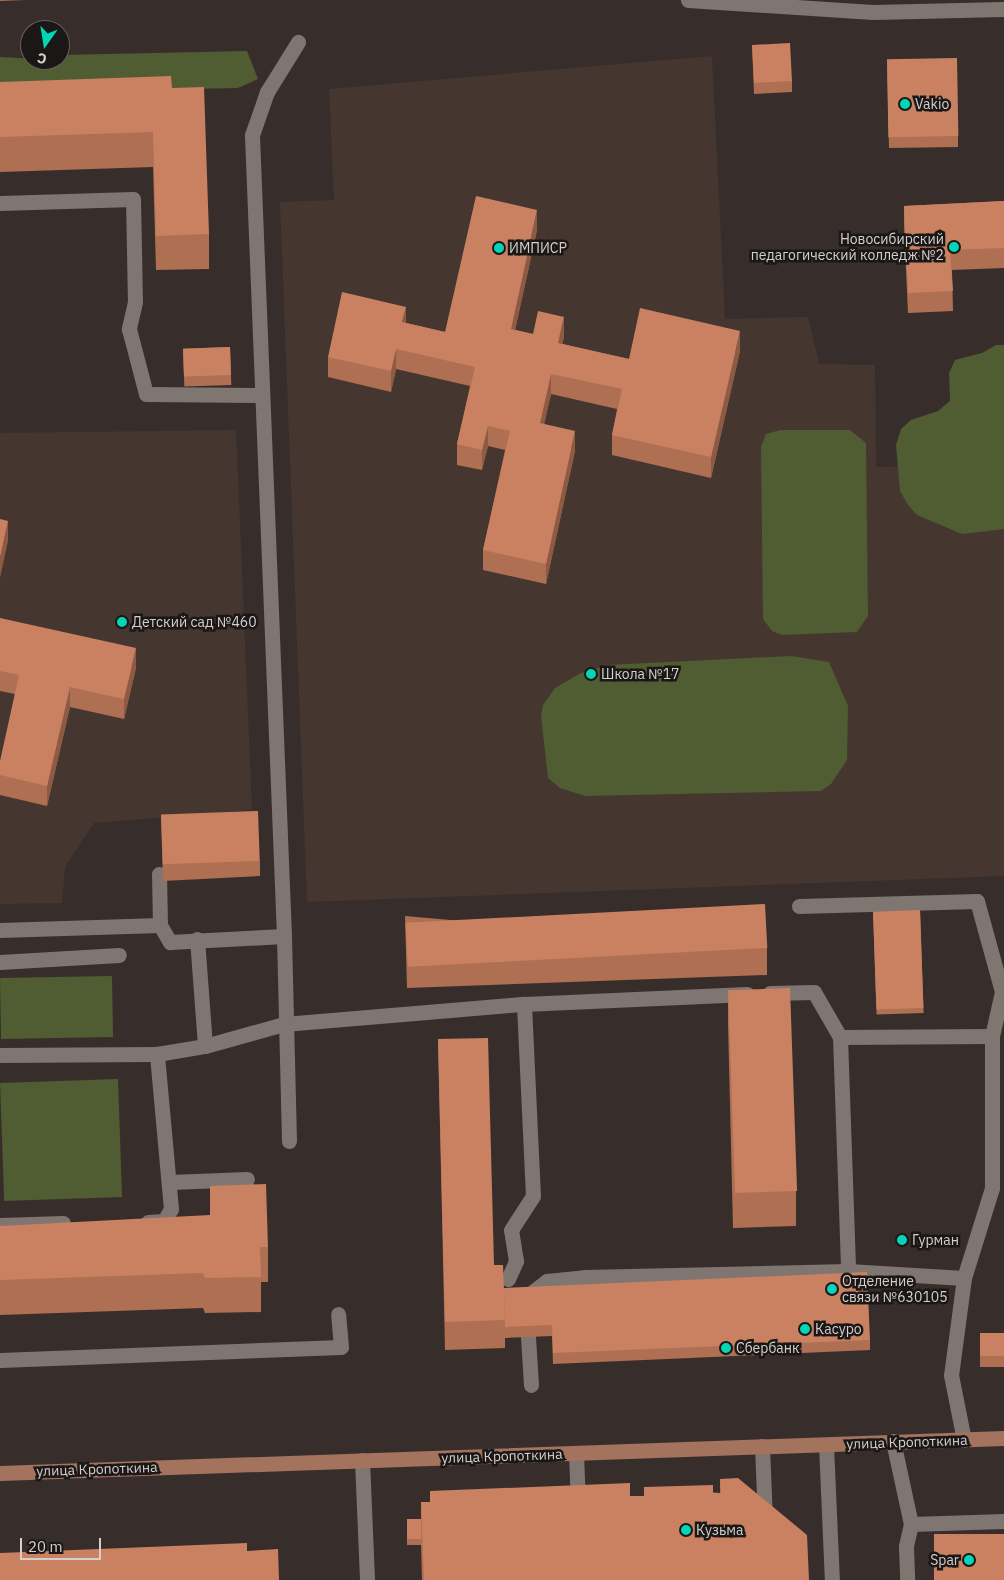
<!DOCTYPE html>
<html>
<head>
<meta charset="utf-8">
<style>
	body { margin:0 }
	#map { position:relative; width:1004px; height:1580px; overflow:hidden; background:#372e2b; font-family:"IBM Plex Sans",sans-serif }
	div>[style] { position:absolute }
	.built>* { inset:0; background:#453630 }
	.green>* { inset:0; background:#505c31; transform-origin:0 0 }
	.minor>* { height:15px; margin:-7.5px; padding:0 7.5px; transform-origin:7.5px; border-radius:7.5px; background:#7f7571 }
	.major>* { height:15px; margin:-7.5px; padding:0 7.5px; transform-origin:7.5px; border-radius:7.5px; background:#a3735e }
	.wall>* { inset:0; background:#ae6f53; transform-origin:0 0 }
	.shaded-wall>* { inset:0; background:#8d5a44 }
	.building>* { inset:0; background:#ca8161; transform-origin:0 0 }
	.dots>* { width:14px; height:14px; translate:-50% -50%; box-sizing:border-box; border:2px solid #1b1716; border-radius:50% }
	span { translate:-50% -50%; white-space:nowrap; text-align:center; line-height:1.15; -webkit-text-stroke:5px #1b1716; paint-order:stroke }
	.poi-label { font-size:14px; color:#d5d0cd }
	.left { translate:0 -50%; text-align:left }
	.right { translate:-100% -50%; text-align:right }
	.street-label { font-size:14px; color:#d5d0cd }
	.north { position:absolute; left:20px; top:20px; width:50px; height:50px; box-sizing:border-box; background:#1b1716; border:1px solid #65615f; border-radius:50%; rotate:193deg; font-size:14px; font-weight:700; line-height:20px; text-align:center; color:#d5d0cd }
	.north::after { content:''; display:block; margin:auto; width:18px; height:22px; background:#03d5b6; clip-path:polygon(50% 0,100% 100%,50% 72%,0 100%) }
	.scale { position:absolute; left:20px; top:1538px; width:81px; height:22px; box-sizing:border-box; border:2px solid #d5d0cd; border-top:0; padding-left:6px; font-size:15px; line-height:18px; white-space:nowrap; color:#d5d0cd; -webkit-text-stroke:4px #1b1716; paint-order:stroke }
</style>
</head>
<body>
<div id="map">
	<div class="built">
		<i style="clip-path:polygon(712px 56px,725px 319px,808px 317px,819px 364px,875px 365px,876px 467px,1004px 464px,1004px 876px,307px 902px,280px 202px,334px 200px,329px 89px)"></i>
		<i style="clip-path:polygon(236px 430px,252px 810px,94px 823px,65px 867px,62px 903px,0 904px,0 433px)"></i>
	</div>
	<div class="green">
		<i style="clip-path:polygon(247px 51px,258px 79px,238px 88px,0 93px,0 57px,60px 60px,60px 55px)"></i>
		<i style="clip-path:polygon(996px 345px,1004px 345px,1004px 529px,962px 534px,917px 515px,908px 505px,900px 491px,896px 445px,901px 429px,911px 420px,938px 411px,950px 401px,949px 373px,955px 360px,982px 353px)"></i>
		<i style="clip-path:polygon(780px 430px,850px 430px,866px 443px,868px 616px,857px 632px,782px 635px,772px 631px,763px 619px,761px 447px,766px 434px)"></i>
		<i style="clip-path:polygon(791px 656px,829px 662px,848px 706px,847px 760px,831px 784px,821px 791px,585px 796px,560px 788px,548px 778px,541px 716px,543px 705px,555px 688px,579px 674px,607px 665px)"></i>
		<i style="left:112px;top:976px;width:61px;height:112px;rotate:89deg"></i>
		<i style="left:118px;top:1079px;width:118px;height:118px;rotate:88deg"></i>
	</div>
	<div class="minor">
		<i style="left:688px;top:0;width:185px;rotate:3.7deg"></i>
		<i style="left:873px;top:12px;width:131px;rotate:-1.3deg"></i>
		<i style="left:0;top:203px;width:133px;rotate:-1.7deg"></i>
		<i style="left:133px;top:199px;width:103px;rotate:88.9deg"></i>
		<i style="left:135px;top:302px;width:28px;rotate:103deg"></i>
		<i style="left:129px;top:329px;width:67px;rotate:75.3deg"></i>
		<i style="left:146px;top:394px;width:114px;rotate:0.5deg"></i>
		<i style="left:799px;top:906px;width:178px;rotate:-1.6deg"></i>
		<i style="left:977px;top:901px;width:94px;rotate:74.6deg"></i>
		<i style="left:1002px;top:992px;width:45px;rotate:102.8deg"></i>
		<i style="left:992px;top:1036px;width:152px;rotate:90deg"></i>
		<i style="left:992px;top:1188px;width:94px;rotate:107.3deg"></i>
		<i style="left:964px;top:1278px;width:98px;rotate:97.6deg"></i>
		<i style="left:951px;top:1375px;width:66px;rotate:78.7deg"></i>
		<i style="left:160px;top:925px;width:20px;rotate:60deg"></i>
		<i style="left:170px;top:942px;width:114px;rotate:-3deg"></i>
		<i style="left:0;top:930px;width:160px;rotate:-1.8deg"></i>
		<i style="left:160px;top:925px;width:51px;rotate:-91.1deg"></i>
		<i style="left:197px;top:939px;width:107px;rotate:85.7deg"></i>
		<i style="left:0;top:962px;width:119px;rotate:-3.4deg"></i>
		<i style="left:770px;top:993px;width:44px;rotate:-1.3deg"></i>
		<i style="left:814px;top:992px;width:52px;rotate:60deg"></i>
		<i style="left:840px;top:1037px;width:234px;rotate:88deg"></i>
		<i style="left:848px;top:1271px;width:116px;rotate:3.5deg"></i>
		<i style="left:840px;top:1037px;width:152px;rotate:-0.4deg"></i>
		<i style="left:0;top:1055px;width:157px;rotate:-0.4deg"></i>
		<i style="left:157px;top:1054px;width:49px;rotate:-9.5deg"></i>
		<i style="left:205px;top:1046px;width:82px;rotate:-15.6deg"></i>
		<i style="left:284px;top:1024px;width:241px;rotate:-4.8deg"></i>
		<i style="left:524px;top:1004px;width:223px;rotate:-2.6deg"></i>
		<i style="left:289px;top:1141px;width:205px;rotate:-91.4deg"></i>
		<i style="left:284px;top:936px;width:802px;rotate:-92.29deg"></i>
		<i style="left:252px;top:135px;width:46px;rotate:-70.8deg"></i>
		<i style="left:267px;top:92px;width:59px;rotate:-58.2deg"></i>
		<i style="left:170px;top:1182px;width:77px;rotate:-2.2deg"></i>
		<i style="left:148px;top:1222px;width:16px;rotate:-4deg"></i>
		<i style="left:164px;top:1221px;width:14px;rotate:-60deg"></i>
		<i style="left:171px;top:1209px;width:156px;rotate:-95.2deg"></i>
		<i style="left:0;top:1225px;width:63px;rotate:-1.8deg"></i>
		<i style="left:508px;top:1279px;width:20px;rotate:-66deg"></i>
		<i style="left:516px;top:1261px;width:31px;rotate:-99deg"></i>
		<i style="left:511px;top:1230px;width:40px;rotate:-57.1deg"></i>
		<i style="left:533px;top:1196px;width:192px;rotate:-92.7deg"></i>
		<i style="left:525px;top:1298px;width:28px;rotate:-38deg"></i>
		<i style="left:547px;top:1281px;width:37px;rotate:-6deg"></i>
		<i style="left:584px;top:1277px;width:264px;rotate:-1.3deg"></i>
		<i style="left:528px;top:1337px;width:48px;rotate:86.4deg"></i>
		<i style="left:0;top:1360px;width:341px;rotate:-2.2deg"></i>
		<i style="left:341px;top:1347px;width:33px;rotate:-95deg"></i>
		<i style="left:893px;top:1441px;width:85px;rotate:77.8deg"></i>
		<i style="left:911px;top:1524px;width:23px;rotate:103deg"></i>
		<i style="left:906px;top:1546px;width:34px;rotate:88deg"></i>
		<i style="left:826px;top:1445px;width:135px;rotate:87.5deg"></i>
		<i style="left:762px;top:1446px;width:74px;rotate:87.7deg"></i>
		<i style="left:576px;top:1453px;width:51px;rotate:87.8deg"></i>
		<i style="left:362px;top:1460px;width:120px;rotate:87.6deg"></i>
		<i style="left:911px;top:1524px;width:93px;rotate:-1.8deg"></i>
	</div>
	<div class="major">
		<i style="left:0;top:1473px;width:1005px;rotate:-2deg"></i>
	</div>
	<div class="wall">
		<i style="clip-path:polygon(0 0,26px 0,0 1px)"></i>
		<i style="clip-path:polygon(752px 45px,792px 81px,792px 92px,754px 94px)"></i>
		<i style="clip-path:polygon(887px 59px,958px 136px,958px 147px,889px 148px)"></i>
		<i style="clip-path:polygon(0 82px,172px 88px,209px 234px,209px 269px,156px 270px,153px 167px,0 172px)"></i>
		<i style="clip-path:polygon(1004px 201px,1004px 268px,952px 270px,953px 311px,908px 313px,904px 226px,904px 206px)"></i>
		<i style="clip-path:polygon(537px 230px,515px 330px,533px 334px,564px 337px,562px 344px,629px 359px,740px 351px,711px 478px,612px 455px,612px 435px,617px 409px,551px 394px,544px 424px,575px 451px,546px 584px,483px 570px,483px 550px,505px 450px,488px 446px,482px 470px,457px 465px,457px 444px,470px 386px,396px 369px,391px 392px,328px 377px,328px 357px,406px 323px,445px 332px)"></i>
		<i style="left:230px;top:347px;width:38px;height:47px;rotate:88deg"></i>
		<i style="clip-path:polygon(0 618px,136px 668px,124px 719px,70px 707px,47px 806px,0 795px,0 775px,15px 694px,0 691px)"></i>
		<i style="clip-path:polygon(161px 816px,260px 861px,260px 876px,163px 881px)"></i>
		<i style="left:920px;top:910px;width:103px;height:47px;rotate:88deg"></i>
		<i style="clip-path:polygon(405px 916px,767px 948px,767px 975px,407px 988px)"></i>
		<i style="clip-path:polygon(728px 990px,796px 1191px,796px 1226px,733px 1228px,728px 1024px)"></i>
		<i style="clip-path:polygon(438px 1039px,494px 1265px,504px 1288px,870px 1340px,870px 1350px,553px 1364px,552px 1336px,505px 1338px,505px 1348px,445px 1350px)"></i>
		<i style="clip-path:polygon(0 1226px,268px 1247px,268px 1282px,261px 1282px,261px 1312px,205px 1313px,203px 1308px,0 1315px)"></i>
		<i style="left:1004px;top:1333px;width:34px;height:24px;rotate:90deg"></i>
		<i style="clip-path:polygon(720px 1479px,809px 1580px,422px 1580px,421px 1545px,407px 1545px,407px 1520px,421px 1519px,421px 1502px,430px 1502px,430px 1491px,630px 1496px,644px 1496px,644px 1487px,720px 1493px)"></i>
	</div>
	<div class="shaded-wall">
		<i style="clip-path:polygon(537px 210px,537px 230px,511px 349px,511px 329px)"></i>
		<i style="clip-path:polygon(406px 307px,406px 327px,402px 322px)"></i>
		<i style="clip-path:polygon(564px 317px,564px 337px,558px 363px,558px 343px)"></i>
		<i style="clip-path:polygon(740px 331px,740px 351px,711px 478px,711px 457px)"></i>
		<i style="clip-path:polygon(396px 349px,396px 369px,391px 392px,391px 371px)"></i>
		<i style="clip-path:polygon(551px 374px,551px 394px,540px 443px,540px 423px)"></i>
		<i style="clip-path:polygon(488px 426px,488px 446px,482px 470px,482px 450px)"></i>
		<i style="clip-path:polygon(575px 431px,575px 451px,546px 584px,546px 564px)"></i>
		<i style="clip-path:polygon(8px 521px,8px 541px,0 578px,0 558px)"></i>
		<i style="clip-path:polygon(136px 648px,136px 668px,124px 719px,124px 699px)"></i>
		<i style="clip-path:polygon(70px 687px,70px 707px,47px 806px,47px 786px)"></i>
	</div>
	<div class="building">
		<i style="left:790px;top:43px;width:38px;height:38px;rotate:87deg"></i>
		<i style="left:957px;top:58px;width:78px;height:70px;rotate:89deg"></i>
		<i style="clip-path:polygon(171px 76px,172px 88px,204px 87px,209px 234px,156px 236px,153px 132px,0 137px,0 82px)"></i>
		<i style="clip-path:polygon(476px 196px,537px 210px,511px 329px,533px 334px,538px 311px,564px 317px,558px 343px,629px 359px,640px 308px,740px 331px,711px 457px,612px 435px,622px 389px,551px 374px,540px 423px,575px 431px,546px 564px,483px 550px,510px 431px,488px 426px,482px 450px,457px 444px,475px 367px,396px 349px,391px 371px,328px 357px,342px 292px,406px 307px,402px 322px,445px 332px)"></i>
		<i style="clip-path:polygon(1004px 201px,1004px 248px,950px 250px,953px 291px,908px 293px,904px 206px)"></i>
		<i style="left:230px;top:347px;width:28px;height:47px;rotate:88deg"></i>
		<i style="clip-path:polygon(0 519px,8px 521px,0 558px)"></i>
		<i style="clip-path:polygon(0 618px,136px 648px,124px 699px,70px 687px,47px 786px,0 775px,0 761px,19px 675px,0 671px)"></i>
		<i style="left:258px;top:811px;width:50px;height:97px;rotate:88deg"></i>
		<i style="left:765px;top:904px;width:44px;height:360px;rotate:87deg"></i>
		<i style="left:920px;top:910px;width:98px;height:47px;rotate:88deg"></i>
		<i style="left:790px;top:988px;width:203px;height:62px;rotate:88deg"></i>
		<i style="clip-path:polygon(488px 1038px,494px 1265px,503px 1265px,505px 1320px,445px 1322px,438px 1039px)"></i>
		<i style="clip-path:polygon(266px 1184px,268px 1247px,260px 1247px,261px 1277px,205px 1278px,203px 1273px,0 1280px,0 1226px,210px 1215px,210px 1186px)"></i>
		<i style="clip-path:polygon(867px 1272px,870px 1340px,553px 1353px,552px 1325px,505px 1327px,504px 1288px)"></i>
		<i style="left:1004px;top:1333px;width:23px;height:24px;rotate:90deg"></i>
		<i style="clip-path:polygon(738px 1478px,807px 1535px,809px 1580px,424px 1580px,421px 1502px,430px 1502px,430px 1491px,630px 1483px,630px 1496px,644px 1496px,644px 1487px,713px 1485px,713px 1493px,721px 1493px,720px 1479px)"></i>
		<i style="left:421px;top:1519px;width:20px;height:14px;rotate:90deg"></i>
		<i style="left:1004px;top:1534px;width:46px;height:70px;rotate:90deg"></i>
		<i style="clip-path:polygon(247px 1543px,247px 1551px,278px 1549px,279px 1580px,0 1580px,0 1553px)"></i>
	</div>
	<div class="dots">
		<i style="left:905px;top:104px;background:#03d5b6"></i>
		<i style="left:954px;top:247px;background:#03d5b6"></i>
		<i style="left:499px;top:248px;background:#03d5b6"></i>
		<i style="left:122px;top:622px;background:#03d5b6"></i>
		<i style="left:591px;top:674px;background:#03d5b6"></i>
		<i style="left:902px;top:1240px;background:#03d5b6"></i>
		<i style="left:832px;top:1289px;background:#03d5b6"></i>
		<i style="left:805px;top:1329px;background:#03d5b6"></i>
		<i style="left:726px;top:1348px;background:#03d5b6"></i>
		<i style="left:686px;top:1530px;background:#03d5b6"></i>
		<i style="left:969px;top:1560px;background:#03d5b6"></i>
	</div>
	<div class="poi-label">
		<span class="left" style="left:915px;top:104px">Vakio</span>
		<span class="right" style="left:944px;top:247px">Новосибирский<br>педагогический колледж №2</span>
		<span class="left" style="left:509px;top:248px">ИМПИСР</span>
		<span class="left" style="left:132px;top:622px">Детский сад №460</span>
		<span class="left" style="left:601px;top:674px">Школа №17</span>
		<span class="left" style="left:912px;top:1240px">Гурман</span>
		<span class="left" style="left:842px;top:1289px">Отделение<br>связи №630105</span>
		<span class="left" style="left:815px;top:1329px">Касуро</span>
		<span class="left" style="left:736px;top:1348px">Сбербанк</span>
		<span class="left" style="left:696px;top:1530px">Кузьма</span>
		<span class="right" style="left:959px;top:1560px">Spar</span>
	</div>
	<div class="street-label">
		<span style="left:907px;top:1442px;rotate:-2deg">улица Кропоткина</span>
		<span style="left:502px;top:1456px;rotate:-2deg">улица Кропоткина</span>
		<span style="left:97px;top:1469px;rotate:-2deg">улица Кропоткина</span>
	</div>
	<div class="north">С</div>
	<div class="scale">20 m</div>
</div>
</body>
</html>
